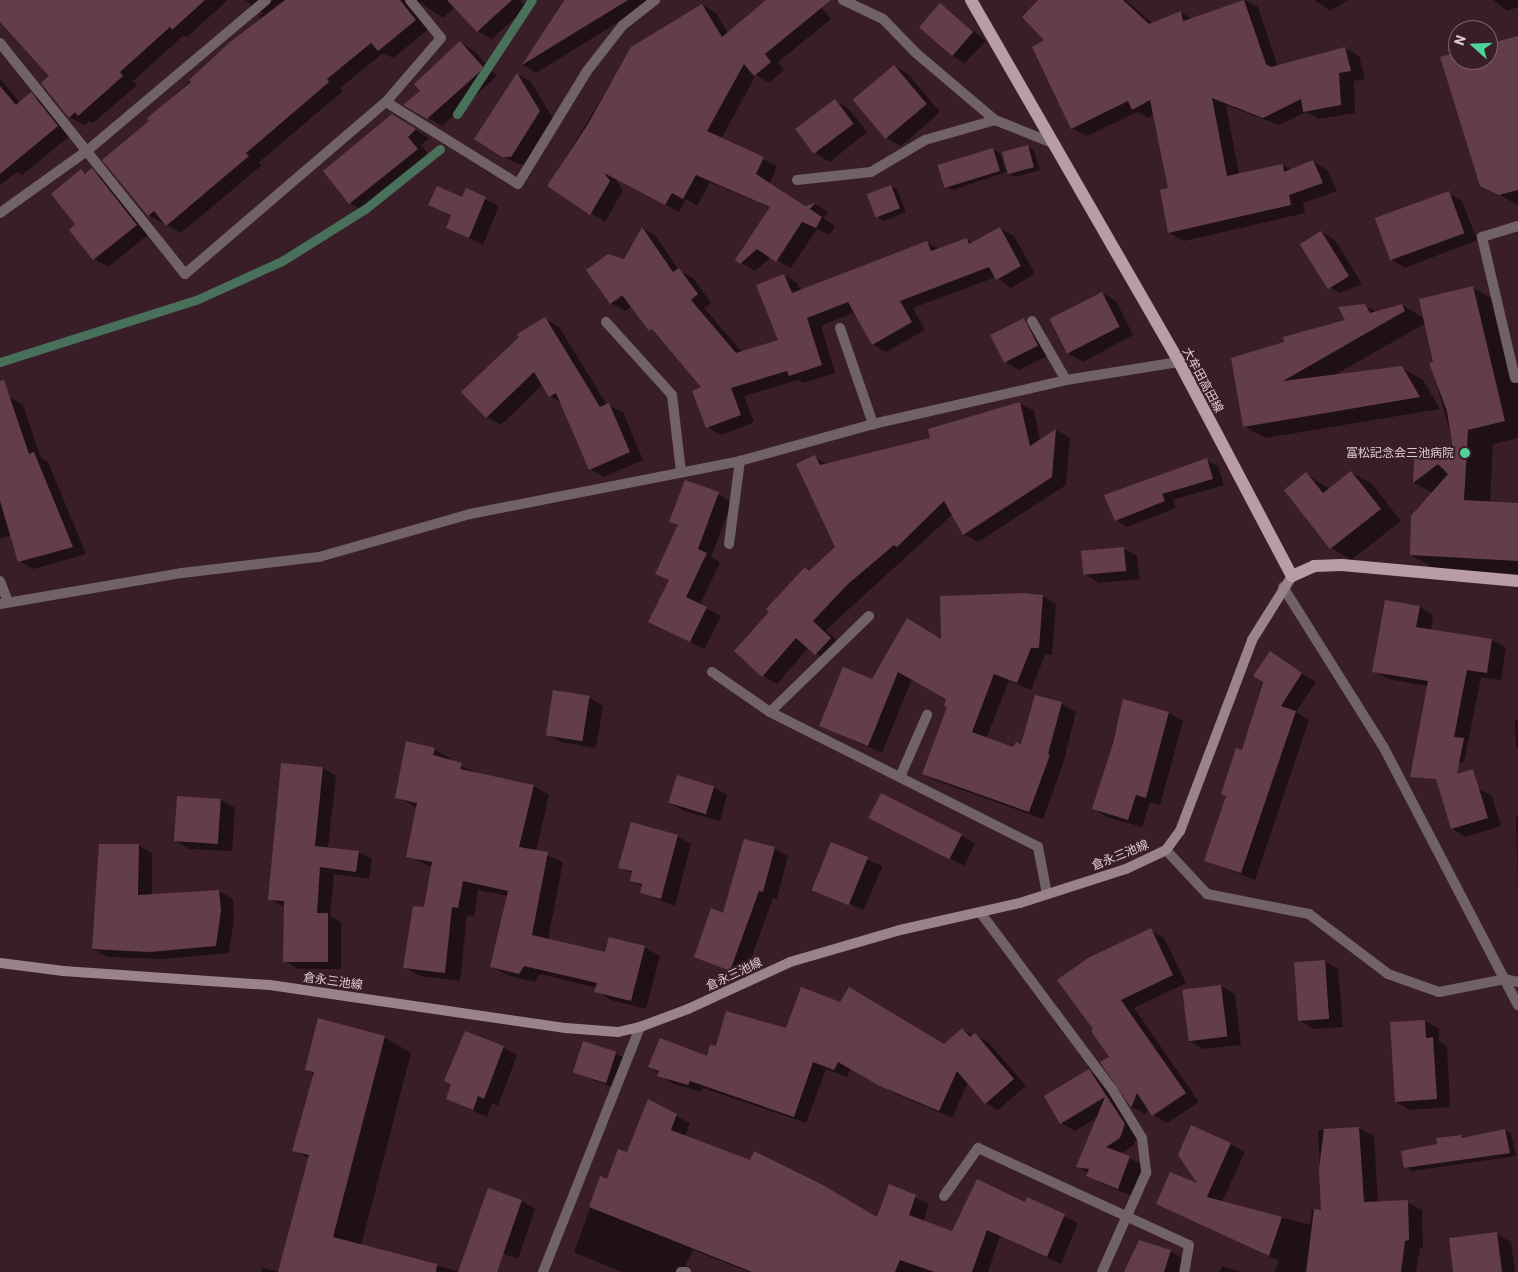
<!DOCTYPE html>
<html>
<head>
<meta charset="utf-8">
<style>
	body { margin:0 }
	#map { position:relative; width:1518px; height:1272px; overflow:hidden; background:#391e29; font-family:Barlow,"Noto Sans JP",sans-serif }
	div>[style] { position:absolute }
	.shadow>* { inset:0; background:#0007; transform-origin:0 0 }
	.stream>* { height:9px; margin:-4.5px; padding:0 4.5px; transform-origin:4.5px; border-radius:4.5px; background:#48705b }
	.building>* { inset:0; background:#633d4c; transform-origin:0 0 }
	.lane>* { height:10px; margin:-5px; padding:0 5px; transform-origin:5px; border-radius:5px; background:#716267 }
	.street>* { height:10px; margin:-5px; padding:0 5px; transform-origin:5px; border-radius:5px; background:#716267 }
	.secondary>* { height:10px; margin:-5px; padding:0 5px; transform-origin:5px; border-radius:5px; background:#9a838b }
	.primary>* { height:12px; margin:-6px; padding:0 6px; transform-origin:6px; border-radius:6px; background:#ba9ca7 }
	.dots>* { width:14px; height:14px; translate:-50% -50%; box-sizing:border-box; border:2px solid #391e29; border-radius:50% }
	span { translate:-50% -50%; white-space:nowrap; text-align:center; line-height:1.15; -webkit-text-stroke:4px #391e29; paint-order:stroke }
	.street-label { font-size:12px; color:#e0cdd4 }
	.poi-label { font-size:12px; color:#e0cdd4 }
	.right { translate:-100% -50%; text-align:right }
	.north { position:absolute; left:1448px; top:20px; width:50px; height:50px; box-sizing:border-box; background:#391e29; border:1px solid #7c646d; border-radius:50%; rotate:290deg; font-size:14px; font-weight:700; line-height:20px; text-align:center; color:#e0cdd4 }
	.north::after { content:''; display:block; margin:auto; width:18px; height:22px; background:#4fd399; clip-path:polygon(50% 0,100% 100%,50% 72%,0 100%) }
</style>
</head>
<body>
<div id="map">
	<div class="shadow">
		<i style="clip-path:polygon(0 0,228px 0,187px 37px,184px 35px,133px 81px,137px 85px,93px 123px,89px 121px,84px 125px,69px 117px,51px 76px,0 20px)"></i>
		<i style="clip-path:polygon(245px 0,520px 0,527px 7px,492px 39px,477px 31px,455px 7px,443px 18px,420px 2px,417px 11px,430px 28px,393px 58px,383px 53px,340px 88px,343px 91px,259px 162px,262px 165px,181px 233px,148px 215px,149px 118px,261px 18px,259px 16px,263px 13px)"></i>
		<i style="clip-path:polygon(563px 0,654px 0,536px 73px,523px 65px)"></i>
		<i style="clip-path:polygon(768px 0,815px 0,831px 19px,778px 62px,784px 70px,769px 83px,756px 75px,721px 139px,777px 166px,770px 183px,806px 207px,815px 204px,828px 212px,823px 218px,835px 226px,830px 235px,817px 229px,791px 268px,771px 257px,755px 271px,741px 263px,771px 208px,710px 182px,697px 206px,686px 199px,679px 212px,615px 178px,623px 190px,605px 222px,548px 186px,633px 47px,702px 5px,716px 13px,728px 33px)"></i>
		<i style="clip-path:polygon(1040px 0,1126px 0,1153px 24px,1181px 12px,1192px 19px,1245px 0,1258px 7px,1278px 67px,1345px 48px,1359px 56px,1365px 79px,1354px 81px,1355px 113px,1319px 119px,1306px 112px,1279px 125px,1226px 105px,1239px 174px,1283px 165px,1291px 170px,1313px 161px,1327px 170px,1337px 191px,1303px 203px,1305px 213px,1184px 241px,1169px 233px,1169px 189px,1154px 114px,1148px 118px,1137px 112px,1087px 136px,1072px 128px,1045px 40px)"></i>
		<i style="clip-path:polygon(1315px 0,1348px 0,1330px 11px)"></i>
		<i style="clip-path:polygon(1493px 0,1518px 0,1518px 7px,1507px 11px)"></i>
		<i style="clip-path:polygon(940px 4px,986px 41px,965px 63px,951px 55px)"></i>
		<i style="clip-path:polygon(1518px 42px,1518px 205px,1481px 185px,1442px 58px,1458px 54px,1458px 60px,1488px 60px,1488px 46px)"></i>
		<i style="clip-path:polygon(461px 43px,474px 51px,497px 76px,442px 126px,428px 118px,422px 91px)"></i>
		<i style="clip-path:polygon(894px 66px,908px 74px,940px 112px,901px 146px,887px 138px)"></i>
		<i style="clip-path:polygon(517px 74px,531px 82px,554px 120px,525px 164px,517px 164px,503px 156px)"></i>
		<i style="clip-path:polygon(0 78px,20px 103px,31px 94px,45px 102px,71px 135px,22px 175px,17px 172px,0 185px)"></i>
		<i style="clip-path:polygon(835px 101px,849px 109px,867px 132px,830px 162px,816px 154px)"></i>
		<i style="clip-path:polygon(406px 124px,429px 138px,421px 145px,431px 158px,363px 211px,350px 203px)"></i>
		<i style="clip-path:polygon(1028px 147px,1034px 151px,1040px 170px,1015px 177px,1006px 172px,953px 190px,946px 187px,993px 150px,1000px 153px,1005px 170px)"></i>
		<i style="clip-path:polygon(81px 170px,87px 174px,92px 170px,105px 178px,150px 233px,108px 267px,94px 259px,70px 230px,77px 225px)"></i>
		<i style="clip-path:polygon(890px 186px,897px 190px,906px 212px,884px 221px,878px 217px)"></i>
		<i style="clip-path:polygon(467px 190px,499px 206px,483px 245px,447px 227px,452px 216px,430px 205px,463px 198px)"></i>
		<i style="clip-path:polygon(1448px 193px,1462px 201px,1477px 240px,1405px 268px,1392px 260px)"></i>
		<i style="clip-path:polygon(evenodd,642px 228px,656px 236px,679px 270px,693px 278px,711px 303px,704px 308px,742px 352px,779px 341px,784px 275px,797px 283px,801px 291px,927px 243px,939px 249px,966px 239px,973px 243px,1000px 228px,1014px 236px,1035px 274px,1011px 288px,996px 277px,913px 308px,925px 330px,886px 352px,872px 344px,855px 312px,821px 326px,835px 373px,804px 383px,798px 380px,744px 396px,754px 422px,721px 435px,707px 427px,703px 388px,632px 306px,625px 311px,611px 303px,625px 260px,642px 228px,627px 290px,628px 292px,615px 302px,615px 299px,627px 290px)"></i>
		<i style="clip-path:polygon(1321px 232px,1335px 240px,1362px 284px,1340px 293px,1326px 285px)"></i>
		<i style="clip-path:polygon(1473px 288px,1498px 302px,1518px 386px,1518px 438px,1493px 444px,1490px 503px,1518px 508px,1518px 574px,1436px 569px,1411px 555px,1433px 493px,1414px 483px,1416px 449px,1455px 450px,1431px 364px,1435px 364px,1426px 323px,1333px 376px,1402px 368px,1423px 380px,1440px 409px,1265px 438px,1244px 426px,1285px 343px,1347px 320px,1365px 306px,1377px 312px,1402px 305px,1424px 318px)"></i>
		<i style="clip-path:polygon(1102px 293px,1116px 301px,1133px 335px,1083px 362px,1069px 354px)"></i>
		<i style="clip-path:polygon(545px 319px,559px 327px,607px 405px,623px 412px,643px 460px,604px 477px,590px 469px,561px 403px,550px 396px,543px 384px,501px 425px,487px 417px)"></i>
		<i style="clip-path:polygon(1024px 319px,1038px 327px,1051px 354px,1019px 370px,1006px 362px)"></i>
		<i style="clip-path:polygon(0 392px,23px 405px,41px 458px,48px 462px,86px 554px,33px 569px,19px 561px,11px 535px,0 539px)"></i>
		<i style="clip-path:polygon(1020px 403px,1034px 411px,1040px 440px,1056px 430px,1070px 438px,1066px 485px,978px 542px,964px 534px,953px 514px,826px 630px,844px 647px,829px 662px,808px 648px,777px 684px,763px 676px,810px 572px,836px 548px,815px 457px,829px 465px,932px 439px)"></i>
		<i style="clip-path:polygon(1206px 460px,1218px 466px,1224px 485px,1173px 500px,1176px 508px,1127px 527px,1116px 520px)"></i>
		<i style="clip-path:polygon(1351px 472px,1372px 484px,1401px 521px,1351px 560px,1331px 548px,1306px 474px,1330px 489px)"></i>
		<i style="clip-path:polygon(718px 494px,732px 502px,711px 557px,720px 562px,700px 605px,721px 616px,704px 649px,664px 629px,670px 581px,656px 573px,679px 526px,670px 521px)"></i>
		<i style="clip-path:polygon(1123px 548px,1137px 556px,1140px 579px,1099px 583px,1085px 574px)"></i>
		<i style="clip-path:polygon(1043px 596px,1056px 604px,1052px 655px,1045px 655px,1031px 690px,1009px 681px,986px 739px,1014px 749px,1022px 745px,1036px 696px,1062px 704px,1076px 712px,1063px 764px,1043px 819px,937px 781px,923px 774px,948px 707px,948px 699px,912px 679px,882px 753px,820px 726px,872px 681px,943px 641px)"></i>
		<i style="clip-path:polygon(1420px 607px,1433px 615px,1431px 631px,1492px 640px,1506px 648px,1501px 680px,1481px 677px,1464px 762px,1429px 764px,1428px 686px,1388px 679px,1374px 671px)"></i>
		<i style="clip-path:polygon(1270px 653px,1316px 682px,1296px 712px,1309px 720px,1255px 880px,1205px 860px,1243px 751px)"></i>
		<i style="clip-path:polygon(590px 698px,603px 706px,596px 748px,561px 742px,547px 734px)"></i>
		<i style="clip-path:polygon(1124px 701px,1169px 713px,1183px 721px,1160px 805px,1150px 802px,1142px 827px,1107px 817px,1094px 809px)"></i>
		<i style="clip-path:polygon(1515px 720px,1518px 720px,1518px 748px,1516px 747px)"></i>
		<i style="clip-path:polygon(434px 749px,450px 758px,449px 761px,477px 773px,534px 786px,549px 795px,536px 851px,563px 862px,548px 940px,606px 954px,644px 947px,660px 956px,646px 1009px,611px 1000px,596px 991px,597px 988px,540px 974px,535px 982px,507px 975px,491px 966px,508px 896px,478px 890px,474px 916px,467px 915px,460px 981px,420px 976px,404px 967px,425px 908px,432px 867px,408px 856px,418px 808px,397px 797px)"></i>
		<i style="clip-path:polygon(323px 768px,336px 776px,328px 848px,359px 852px,372px 859px,369px 879px,334px 874px,330px 916px,341px 922px,341px 969px,298px 969px,285px 961px,285px 907px,269px 899px)"></i>
		<i style="clip-path:polygon(714px 787px,727px 795px,720px 821px,684px 811px,670px 803px)"></i>
		<i style="clip-path:polygon(1478px 788px,1492px 796px,1501px 826px,1466px 837px,1452px 829px)"></i>
		<i style="clip-path:polygon(882px 794px,975px 843px,964px 866px,884px 825px)"></i>
		<i style="clip-path:polygon(178px 798px,221px 800px,235px 808px,232px 851px,189px 849px,176px 841px)"></i>
		<i style="clip-path:polygon(1518px 815px,1518px 895px,1516px 819px)"></i>
		<i style="clip-path:polygon(677px 836px,691px 844px,675px 906px,641px 893px,643px 887px,631px 880px,633px 874px,620px 867px)"></i>
		<i style="left:831px;top:844px;width:56px;height:48px;rotate:23deg"></i>
		<i style="clip-path:polygon(138px 845px,152px 853px,152px 896px,219px 891px,233px 899px,234px 919px,229px 953px,163px 959px,107px 957px,93px 949px)"></i>
		<i style="clip-path:polygon(774px 848px,788px 856px,777px 899px,773px 898px,744px 978px,695px 956px)"></i>
		<i style="clip-path:polygon(1150px 930px,1164px 938px,1186px 983px,1134px 1008px,1199px 1102px,1167px 1123px,1153px 1115px,1148px 1107px,1146px 1114px,1132px 1107px,1102px 1062px,1110px 1058px,1092px 1031px)"></i>
		<i style="clip-path:polygon(1324px 961px,1338px 969px,1343px 1027px,1314px 1029px,1300px 1021px)"></i>
		<i style="clip-path:polygon(1221px 986px,1235px 994px,1241px 1045px,1203px 1049px,1189px 1041px)"></i>
		<i style="clip-path:polygon(1425px 1021px,1439px 1029px,1439px 1042px,1447px 1046px,1450px 1107px,1410px 1110px,1396px 1102px)"></i>
		<i style="clip-path:polygon(786px 1029px,944px 1045px,962px 1030px,988px 1042px,1026px 1086px,998px 1110px,986px 1103px,968px 1082px,952px 1118px,894px 1093px,851px 1068px,847px 1077px,826px 1069px,806px 1123px,703px 1088px,701px 1092px,671px 1083px,650px 1067px,708px 1057px,717px 1048px)"></i>
		<i style="clip-path:polygon(384px 1037px,411px 1053px,361px 1246px,461px 1272px,280px 1272px,310px 1159px,294px 1150px,314px 1074px,306px 1069px)"></i>
		<i style="clip-path:polygon(503px 1047px,517px 1055px,498px 1106px,492px 1103px,487px 1117px,447px 1099px)"></i>
		<i style="clip-path:polygon(615px 1053px,629px 1061px,619px 1090px,574px 1072px)"></i>
		<i style="clip-path:polygon(1089px 1071px,1103px 1079px,1139px 1132px,1134px 1145px,1121px 1154px,1144px 1166px,1132px 1196px,1101px 1183px,1078px 1166px,1098px 1117px,1075px 1131px,1061px 1123px)"></i>
		<i style="clip-path:polygon(648px 1101px,690px 1123px,685px 1136px,878px 1219px,890px 1186px,929px 1204px,923px 1222px,953px 1232px,1026px 1203px,1028px 1199px,1078px 1223px,1061px 1264px,1000px 1236px,988px 1272px,749px 1272px,693px 1250px,682px 1272px,621px 1272px,574px 1252px,601px 1178px,608px 1180px,627px 1154px)"></i>
		<i style="clip-path:polygon(1359px 1128px,1374px 1136px,1378px 1202px,1407px 1202px,1422px 1210px,1423px 1248px,1420px 1248px,1416px 1272px,1274px 1272px,1279px 1261px,1157px 1203px,1200px 1185px,1230px 1144px,1245px 1152px,1222px 1202px,1310px 1225px,1312px 1210px,1322px 1211px,1318px 1130px)"></i>
		<i style="clip-path:polygon(1505px 1130px,1511px 1134px,1516px 1156px,1412px 1171px,1405px 1167px,1438px 1144px,1462px 1136px,1466px 1138px)"></i>
		<i style="clip-path:polygon(522px 1201px,535px 1209px,518px 1259px,485px 1247px)"></i>
		<i style="clip-path:polygon(1496px 1234px,1511px 1242px,1515px 1272px,1454px 1272px)"></i>
		<i style="clip-path:polygon(1170px 1251px,1185px 1260px,1181px 1272px,1126px 1272px)"></i>
		<i style="clip-path:polygon(1222px 1266px,1242px 1272px,1220px 1272px)"></i>
		<i style="clip-path:polygon(263px 1268px,279px 1272px,261px 1272px)"></i>
	</div>
	<div class="stream">
		<i style="left:457px;top:114px;width:136px;rotate:-56.7deg"></i>
		<i style="left:0;top:362px;width:206px;rotate:-17.6deg"></i>
		<i style="left:196px;top:300px;width:94px;rotate:-24.4deg"></i>
		<i style="left:282px;top:261px;width:98px;rotate:-32.1deg"></i>
		<i style="left:365px;top:209px;width:96px;rotate:-38.7deg"></i>
	</div>
	<div class="building">
		<i style="clip-path:polygon(0 0,205px 0,172px 30px,170px 27px,120px 72px,123px 76px,78px 116px,75px 112px,69px 118px,41px 83px,49px 76px,0 22px)"></i>
		<i style="clip-path:polygon(285px 0,400px 0,416px 20px,378px 51px,371px 43px,327px 79px,329px 82px,246px 153px,249px 156px,166px 226px,154px 211px,148px 216px,102px 160px,149px 121px,147px 118px,191px 82px,189px 80px,229px 43px)"></i>
		<i style="clip-path:polygon(447px 0,512px 0,477px 32px)"></i>
		<i style="clip-path:polygon(564px 0,628px 0,522px 65px)"></i>
		<i style="clip-path:polygon(766px 0,831px 0,765px 54px,771px 62px,754px 76px,744px 64px,707px 131px,764px 157px,756px 174px,805px 206px,815px 203px,810px 209px,822px 217px,816px 228px,802px 222px,776px 262px,757px 249px,740px 264px,735px 260px,770px 207px,696px 175px,683px 199px,672px 193px,665px 205px,604px 173px,610px 181px,590px 215px,547px 186px,588px 124px,631px 47px,702px 4px,722px 37px)"></i>
		<i style="clip-path:polygon(1038px 0,1123px 0,1149px 24px,1181px 11px,1183px 21px,1244px 0,1266px 64px,1271px 67px,1345px 47px,1351px 71px,1339px 73px,1341px 105px,1303px 112px,1301px 99px,1263px 118px,1212px 98px,1227px 176px,1283px 164px,1284px 172px,1313px 160px,1323px 183px,1289px 195px,1291px 205px,1168px 233px,1160px 190px,1168px 188px,1150px 100px,1132px 110px,1128px 101px,1071px 129px,1032px 47px,1044px 40px,1022px 17px)"></i>
		<i style="left:940px;top:3px;width:44px;height:32px;rotate:41deg"></i>
		<i style="clip-path:polygon(1518px 36px,1518px 190px,1499px 195px,1480px 186px,1440px 57px,1458px 52px,1458px 60px,1488px 60px,1488px 44px)"></i>
		<i style="clip-path:polygon(460px 41px,484px 68px,427px 119px,403px 105px,420px 91px,414px 84px)"></i>
		<i style="left:894px;top:65px;width:51px;height:54px;rotate:50deg"></i>
		<i style="clip-path:polygon(517px 73px,540px 111px,511px 157px,502px 157px,474px 139px)"></i>
		<i style="clip-path:polygon(0 86px,16px 105px,31px 92px,58px 126px,0 174px)"></i>
		<i style="left:835px;top:99px;width:31px;height:50px;rotate:53deg"></i>
		<i style="clip-path:polygon(392px 114px,416px 129px,408px 137px,418px 149px,349px 204px,323px 171px)"></i>
		<i style="left:1028px;top:145px;width:23px;height:27px;rotate:75deg"></i>
		<i style="left:993px;top:148px;width:24px;height:58px;rotate:73deg"></i>
		<i style="clip-path:polygon(92px 168px,137px 225px,93px 260px,69px 230px,75px 224px,51px 194px,81px 169px,85px 174px)"></i>
		<i style="left:891px;top:185px;width:25px;height:26px;rotate:69deg"></i>
		<i style="clip-path:polygon(437px 186px,462px 197px,466px 188px,486px 197px,469px 238px,446px 228px,451px 215px,428px 205px)"></i>
		<i style="left:1449px;top:191px;width:45px;height:79px;rotate:70deg"></i>
		<i style="clip-path:polygon(642px 227px,673px 272px,679px 268px,698px 294px,691px 300px,736px 353px,778px 340px,756px 285px,784px 274px,792px 293px,927px 241px,931px 251px,967px 238px,969px 244px,1000px 227px,1021px 266px,996px 280px,989px 267px,900px 301px,912px 322px,872px 345px,848px 302px,807px 318px,822px 365px,789px 376px,787px 371px,731px 388px,741px 415px,706px 428px,692px 391px,701px 387px,652px 329px,649px 331px,622px 295px,610px 304px,586px 270px,608px 254px,624px 259px)"></i>
		<i style="left:1321px;top:231px;width:53px;height:25px;rotate:58deg"></i>
		<i style="clip-path:polygon(1473px 286px,1505px 421px,1468px 430px,1464px 500px,1518px 503px,1518px 561px,1410px 555px,1411px 516px,1448px 474px,1438px 464px,1413px 483px,1415px 447px,1453px 449px,1447px 411px,1429px 363px,1433px 362px,1419px 299px)"></i>
		<i style="left:1102px;top:292px;width:39px;height:59px;rotate:63deg"></i>
		<i style="clip-path:polygon(1365px 304px,1370px 313px,1402px 304px,1405px 311px,1283px 381px,1402px 366px,1420px 397px,1243px 427px,1231px 358px,1284px 342px,1283px 337px,1345px 320px,1338px 307px)"></i>
		<i style="clip-path:polygon(545px 317px,600px 407px,609px 403px,630px 452px,589px 470px,556px 393px,549px 397px,534px 372px,486px 418px,461px 392px,519px 337px,517px 334px)"></i>
		<i style="left:1024px;top:318px;width:31px;height:38px;rotate:63deg"></i>
		<i style="clip-path:polygon(4px 380px,29px 454px,34px 452px,73px 547px,18px 562px,0 501px,0 381px)"></i>
		<i style="clip-path:polygon(1020px 402px,1030px 446px,1056px 429px,1052px 477px,963px 535px,944px 501px,897px 547px,894px 545px,848px 584px,813px 621px,831px 638px,815px 655px,796px 638px,762px 677px,734px 651px,769px 612px,766px 609px,805px 567px,809px 571px,835px 547px,796px 464px,815px 455px,820px 465px,930px 438px,928px 429px)"></i>
		<i style="clip-path:polygon(1207px 458px,1213px 479px,1162px 494px,1165px 501px,1115px 521px,1104px 495px)"></i>
		<i style="clip-path:polygon(1351px 471px,1381px 509px,1330px 549px,1284px 490px,1306px 472px,1323px 493px)"></i>
		<i style="clip-path:polygon(685px 480px,719px 492px,698px 549px,707px 553px,686px 597px,707px 607px,690px 642px,648px 622px,669px 580px,655px 574px,678px 525px,669px 522px)"></i>
		<i style="left:1124px;top:547px;width:24px;height:43px;rotate:85deg"></i>
		<i style="clip-path:polygon(1022px 593px,1043px 595px,1039px 648px,1031px 648px,1017px 683px,994px 674px,972px 732px,1013px 747px,1016px 742px,1021px 744px,1035px 695px,1062px 702px,1048px 754px,1050px 755px,1029px 812px,922px 774px,947px 707px,944px 706px,946px 699px,898px 672px,868px 746px,819px 726px,843px 667px,872px 679px,907px 618px,941px 639px,940px 596px)"></i>
		<i style="clip-path:polygon(1385px 600px,1420px 606px,1416px 627px,1492px 639px,1487px 673px,1467px 670px,1454px 737px,1464px 738px,1457px 774px,1473px 769px,1488px 818px,1451px 829px,1436px 779px,1410px 777px,1428px 681px,1372px 672px)"></i>
		<i style="clip-path:polygon(1270px 651px,1302px 673px,1281px 706px,1296px 711px,1241px 873px,1204px 861px,1226px 796px,1221px 794px,1236px 748px,1242px 750px,1263px 682px,1253px 676px)"></i>
		<i style="left:553px;top:690px;width:37px;height:46px;rotate:9deg"></i>
		<i style="clip-path:polygon(1123px 699px,1169px 712px,1146px 798px,1136px 795px,1128px 820px,1092px 809px,1113px 743px)"></i>
		<i style="clip-path:polygon(406px 741px,435px 748px,433px 755px,462px 763px,460px 769px,534px 785px,519px 847px,548px 852px,532px 935px,605px 952px,609px 937px,645px 946px,631px 1001px,594px 992px,597px 983px,524px 966px,519px 974px,490px 967px,508px 891px,463px 881px,458px 908px,452px 907px,445px 973px,403px 968px,413px 906px,424px 907px,432px 862px,406px 857px,417px 803px,395px 798px)"></i>
		<i style="clip-path:polygon(281px 763px,323px 767px,315px 846px,359px 851px,356px 872px,320px 867px,317px 913px,328px 913px,328px 962px,283px 962px,284px 901px,268px 900px)"></i>
		<i style="left:677px;top:775px;width:39px;height:29px;rotate:17deg"></i>
		<i style="left:881px;top:793px;width:91px;height:28px;rotate:27deg"></i>
		<i style="left:177px;top:796px;width:44px;height:45px;rotate:4deg"></i>
		<i style="clip-path:polygon(631px 822px,678px 835px,661px 899px,640px 893px,642px 884px,630px 881px,632px 871px,618px 868px)"></i>
		<i style="clip-path:polygon(744px 839px,775px 847px,763px 892px,759px 891px,730px 971px,694px 957px,711px 908px,723px 913px)"></i>
		<i style="left:831px;top:842px;width:40px;height:52px;rotate:22deg"></i>
		<i style="clip-path:polygon(99px 844px,139px 844px,138px 895px,219px 890px,221px 911px,216px 946px,149px 952px,92px 949px)"></i>
		<i style="clip-path:polygon(1151px 928px,1173px 975px,1121px 1000px,1186px 1093px,1152px 1116px,1137px 1093px,1131px 1108px,1100px 1062px,1109px 1057px,1091px 1031px,1093px 1029px,1057px 980px,1088px 958px)"></i>
		<i style="left:1325px;top:960px;width:59px;height:31px;rotate:86deg"></i>
		<i style="left:1221px;top:985px;width:52px;height:39px;rotate:83deg"></i>
		<i style="clip-path:polygon(801px 987px,840px 1002px,849px 987px,944px 1044px,962px 1028px,970px 1037px,975px 1033px,1014px 1079px,985px 1104px,957px 1071px,939px 1111px,880px 1086px,838px 1062px,834px 1070px,813px 1062px,794px 1117px,690px 1081px,688px 1085px,657px 1076px,659px 1071px,648px 1067px,660px 1038px,707px 1056px,710px 1045px,716px 1046px,726px 1011px,786px 1028px)"></i>
		<i style="clip-path:polygon(318px 1018px,385px 1036px,333px 1237px,437px 1264px,436px 1272px,278px 1272px,309px 1155px,292px 1151px,314px 1072px,305px 1070px)"></i>
		<i style="clip-path:polygon(1425px 1020px,1426px 1038px,1433px 1037px,1437px 1099px,1395px 1102px,1390px 1022px)"></i>
		<i style="clip-path:polygon(465px 1031px,504px 1046px,484px 1099px,478px 1096px,473px 1110px,446px 1099px,451px 1084px,444px 1081px)"></i>
		<i style="left:583px;top:1041px;width:35px;height:33px;rotate:18deg"></i>
		<i style="clip-path:polygon(1089px 1069px,1125px 1124px,1120px 1138px,1106px 1147px,1130px 1156px,1118px 1189px,1086px 1176px,1089px 1169px,1076px 1167px,1105px 1097px,1060px 1124px,1044px 1096px)"></i>
		<i style="clip-path:polygon(648px 1099px,677px 1114px,671px 1130px,750px 1160px,754px 1151px,821px 1184px,877px 1217px,889px 1184px,916px 1195px,909px 1215px,952px 1231px,977px 1179px,1025px 1202px,1027px 1197px,1065px 1214px,1047px 1257px,987px 1230px,972px 1272px,934px 1272px,900px 1260px,895px 1272px,752px 1272px,589px 1207px,600px 1176px,607px 1179px,618px 1149px,627px 1152px)"></i>
		<i style="clip-path:polygon(1191px 1125px,1231px 1143px,1207px 1197px,1282px 1217px,1269px 1256px,1156px 1204px,1170px 1172px,1197px 1183px,1178px 1155px)"></i>
		<i style="clip-path:polygon(1359px 1127px,1364px 1202px,1408px 1200px,1409px 1240px,1405px 1241px,1401px 1272px,1306px 1272px,1314px 1209px,1321px 1210px,1319px 1169px,1324px 1129px)"></i>
		<i style="clip-path:polygon(1505px 1129px,1510px 1153px,1404px 1168px,1401px 1151px,1437px 1144px,1436px 1138px,1462px 1135px,1462px 1138px)"></i>
		<i style="clip-path:polygon(488px 1188px,522px 1200px,497px 1272px,458px 1272px)"></i>
		<i style="clip-path:polygon(1497px 1232px,1502px 1272px,1453px 1272px,1449px 1238px)"></i>
		<i style="clip-path:polygon(1139px 1240px,1171px 1250px,1164px 1272px,1124px 1272px)"></i>
	</div>
	<div class="lane">
		<i style="left:1505px;top:979px;width:13px;rotate:13deg"></i>
		<i style="left:681px;top:1272px;width:5px"></i>
	</div>
	<div class="street">
		<i style="left:843px;top:0;width:44px;rotate:25.4deg"></i>
		<i style="left:883px;top:19px;width:47px;rotate:45.9deg"></i>
		<i style="left:916px;top:53px;width:104px;rotate:40.3deg"></i>
		<i style="left:995px;top:120px;width:65px;rotate:21.8deg"></i>
		<i style="left:0;top:43px;width:296px;rotate:51.3deg"></i>
		<i style="left:185px;top:274px;width:265px;rotate:-40.6deg"></i>
		<i style="left:386px;top:102px;width:84px;rotate:-49.3deg"></i>
		<i style="left:441px;top:38px;width:49px;rotate:-129.2deg"></i>
		<i style="left:386px;top:102px;width:155px;rotate:31.8deg"></i>
		<i style="left:518px;top:184px;width:132px;rotate:-58.6deg"></i>
		<i style="left:587px;top:71px;width:58px;rotate:-52deg"></i>
		<i style="left:623px;top:25px;width:41px;rotate:-38deg"></i>
		<i style="left:797px;top:180px;width:74px;rotate:-6.2deg"></i>
		<i style="left:871px;top:172px;width:63px;rotate:-30.7deg"></i>
		<i style="left:925px;top:140px;width:73px;rotate:-15.9deg"></i>
		<i style="left:0;top:213px;width:108px;rotate:-35.6deg"></i>
		<i style="left:88px;top:150px;width:233px;rotate:-40.1deg"></i>
		<i style="left:1032px;top:321px;width:68px;rotate:60deg"></i>
		<i style="left:606px;top:322px;width:98px;rotate:47.9deg"></i>
		<i style="left:672px;top:395px;width:78px;rotate:83.3deg"></i>
		<i style="left:840px;top:328px;width:102px;rotate:71deg"></i>
		<i style="left:1515px;top:378px;width:145px;rotate:-103.2deg"></i>
		<i style="left:1482px;top:237px;width:38px;rotate:-17deg"></i>
		<i style="left:729px;top:544px;width:84px;rotate:-82.5deg"></i>
		<i style="left:0;top:581px;width:22px;rotate:69deg"></i>
		<i style="left:1283px;top:587px;width:190px;rotate:57.9deg"></i>
		<i style="left:1384px;top:748px;width:290px;rotate:62.5deg"></i>
		<i style="left:0;top:604px;width:185px;rotate:-9.7deg"></i>
		<i style="left:182px;top:573px;width:138px;rotate:-6.7deg"></i>
		<i style="left:319px;top:557px;width:157px;rotate:-15.9deg"></i>
		<i style="left:470px;top:514px;width:275px;rotate:-11.1deg"></i>
		<i style="left:740px;top:461px;width:138px;rotate:-15.5deg"></i>
		<i style="left:873px;top:424px;width:198px;rotate:-12.8deg"></i>
		<i style="left:1066px;top:380px;width:114px;rotate:-9.1deg"></i>
		<i style="left:712px;top:672px;width:70px;rotate:34.6deg"></i>
		<i style="left:770px;top:712px;width:300px;rotate:26.7deg"></i>
		<i style="left:1038px;top:847px;width:48px;rotate:79.2deg"></i>
		<i style="left:770px;top:712px;width:138px;rotate:-44.1deg"></i>
		<i style="left:900px;top:777px;width:68px;rotate:-66.5deg"></i>
		<i style="left:1166px;top:850px;width:60px;rotate:47deg"></i>
		<i style="left:1207px;top:894px;width:104px;rotate:11.1deg"></i>
		<i style="left:1309px;top:914px;width:99px;rotate:37.2deg"></i>
		<i style="left:1388px;top:974px;width:54px;rotate:19.4deg"></i>
		<i style="left:1439px;top:992px;width:67px;rotate:-11.1deg"></i>
		<i style="left:980px;top:912px;width:221px;rotate:53.3deg"></i>
		<i style="left:1112px;top:1089px;width:57px;rotate:58.5deg"></i>
		<i style="left:1142px;top:1138px;width:35px;rotate:83deg"></i>
		<i style="left:1146px;top:1173px;width:108px;rotate:114deg"></i>
		<i style="left:944px;top:1196px;width:59px;rotate:-54.7deg"></i>
		<i style="left:978px;top:1148px;width:232px;rotate:24.7deg"></i>
		<i style="left:1189px;top:1245px;width:27px;rotate:100deg"></i>
		<i style="left:543px;top:1272px;width:264px;rotate:-68.4deg"></i>
	</div>
	<div class="secondary">
		<i style="left:0;top:963px;width:64px;rotate:7.2deg"></i>
		<i style="left:63px;top:971px;width:207px;rotate:3.9deg"></i>
		<i style="left:270px;top:985px;width:299px;rotate:8.3deg"></i>
		<i style="left:566px;top:1028px;width:52px;rotate:4.4deg"></i>
		<i style="left:618px;top:1032px;width:23px;rotate:-13deg"></i>
		<i style="left:640px;top:1027px;width:51px;rotate:-20.6deg"></i>
		<i style="left:688px;top:1009px;width:112px;rotate:-24.7deg"></i>
		<i style="left:790px;top:962px;width:115px;rotate:-16.2deg"></i>
		<i style="left:900px;top:930px;width:123px;rotate:-12.7deg"></i>
		<i style="left:1020px;top:903px;width:111px;rotate:-17.8deg"></i>
		<i style="left:1126px;top:869px;width:44px;rotate:-25.4deg"></i>
		<i style="left:1166px;top:850px;width:24px;rotate:-54deg"></i>
		<i style="left:1180px;top:831px;width:204px;rotate:-69.3deg"></i>
		<i style="left:1252px;top:640px;width:75px;rotate:-58deg"></i>
	</div>
	<div class="primary">
		<i style="left:971px;top:0;width:418px;rotate:60.1deg"></i>
		<i style="left:1179px;top:362px;width:242px;rotate:62.2deg"></i>
		<i style="left:1292px;top:576px;width:24px;rotate:-24deg"></i>
		<i style="left:1314px;top:566px;width:28px;rotate:-2deg"></i>
		<i style="left:1342px;top:565px;width:177px;rotate:5.2deg"></i>
	</div>
	<div class="dots">
		<i style="left:1465px;top:453px;background:#4fd399"></i>
	</div>
	<div class="street-label">
		<span style="left:1203px;top:380px;rotate:62deg">大牟田高田線</span>
		<span style="left:1120px;top:855px;rotate:-22deg">倉永三池線</span>
		<span style="left:734px;top:974px;rotate:-25deg">倉永三池線</span>
		<span style="left:333px;top:981px;rotate:8deg">倉永三池線</span>
	</div>
	<div class="poi-label">
		<span class="right" style="left:1454px;top:453px">冨松記念会三池病院</span>
	</div>
	<div class="north">N</div>
</div>
</body>
</html>
